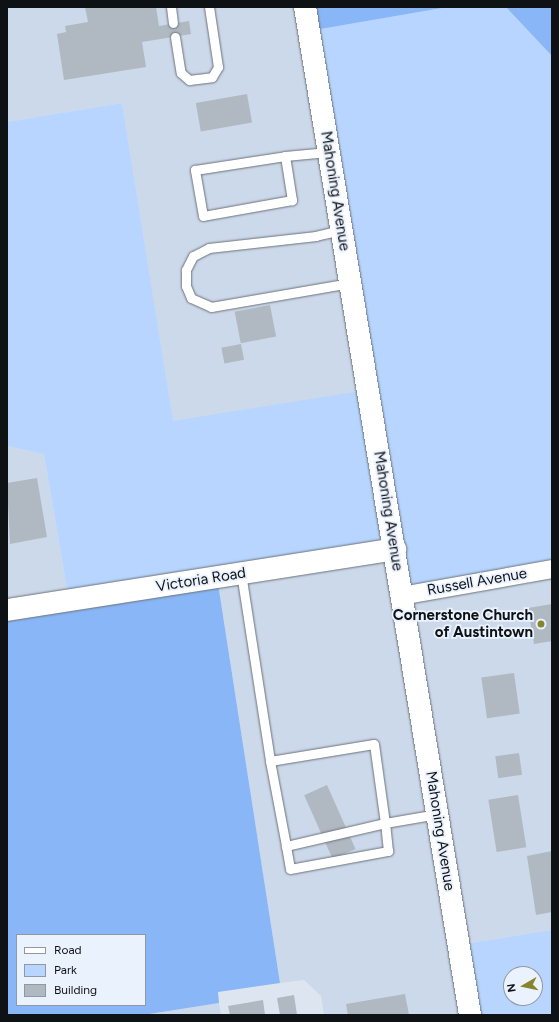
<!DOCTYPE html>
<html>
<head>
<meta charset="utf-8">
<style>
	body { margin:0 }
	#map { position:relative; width:559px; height:1022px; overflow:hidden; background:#dde5f0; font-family:Figtree,sans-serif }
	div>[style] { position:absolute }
	.built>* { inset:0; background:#ccd9ea }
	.green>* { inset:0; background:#b7d5fe }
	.forest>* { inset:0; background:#89b6f6 }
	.building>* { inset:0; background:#b0b8c2; transform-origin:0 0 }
	.roads { filter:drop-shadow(0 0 1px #6b727c) drop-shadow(0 0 1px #6b727c) }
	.service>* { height:9px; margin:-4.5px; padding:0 4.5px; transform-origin:4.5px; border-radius:4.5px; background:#fff }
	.minor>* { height:18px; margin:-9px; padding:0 9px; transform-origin:9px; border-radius:9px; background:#fff }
	.tertiary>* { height:22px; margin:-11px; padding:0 11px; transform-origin:11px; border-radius:11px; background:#fff }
	.primary>* { height:22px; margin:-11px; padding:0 11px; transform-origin:11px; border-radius:11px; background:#fff }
	.dots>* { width:11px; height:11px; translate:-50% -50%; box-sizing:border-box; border:2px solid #eaf2fe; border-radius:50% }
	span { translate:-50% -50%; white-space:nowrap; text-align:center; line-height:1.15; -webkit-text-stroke:3.5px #eaf2fe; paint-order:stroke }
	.street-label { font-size:15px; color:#0f1215 }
	.poi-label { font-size:15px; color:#0f1215; font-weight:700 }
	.right { translate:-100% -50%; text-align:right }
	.frame { position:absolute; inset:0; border:8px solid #0f1215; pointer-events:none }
	.legend { position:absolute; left:16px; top:934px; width:130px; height:72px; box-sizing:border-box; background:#eaf2fe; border:1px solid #9298a1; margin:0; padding:5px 7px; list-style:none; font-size:12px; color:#0f1215 }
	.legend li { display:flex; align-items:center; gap:8px; height:20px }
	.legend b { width:20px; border:1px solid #9298a1 }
	.north { position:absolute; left:503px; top:966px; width:40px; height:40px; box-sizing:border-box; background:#eaf2fe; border:1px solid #9298a1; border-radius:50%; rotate:261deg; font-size:11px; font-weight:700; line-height:16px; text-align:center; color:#0f1215 }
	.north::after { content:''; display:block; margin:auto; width:14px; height:18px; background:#88842d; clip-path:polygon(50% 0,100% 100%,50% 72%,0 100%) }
</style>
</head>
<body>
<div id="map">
	<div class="built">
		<i style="clip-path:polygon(7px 7px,305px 7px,552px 569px,552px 930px,458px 945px,470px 1015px,324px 1015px,321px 996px,304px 980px,280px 983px,217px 577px,198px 580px,122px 103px,7px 122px)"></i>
		<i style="clip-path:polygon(7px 446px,44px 454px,69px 600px,7px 610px)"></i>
		<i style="clip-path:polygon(219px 1003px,221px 1015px,150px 1015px,150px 1014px)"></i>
	</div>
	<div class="green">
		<i style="clip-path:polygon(448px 7px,506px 7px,552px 56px,552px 569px,401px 596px,395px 549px,69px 600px,44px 454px,7px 446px,7px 122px,122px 103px,173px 421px,368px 390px,309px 31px)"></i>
		<i style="clip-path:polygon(evenodd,552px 930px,552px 1015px,470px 1015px,458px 945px,552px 930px,511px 974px,535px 974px,535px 998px,511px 998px,511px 974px)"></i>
	</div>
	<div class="forest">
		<i style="clip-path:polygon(305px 7px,448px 7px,309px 31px)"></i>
		<i style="clip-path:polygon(506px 7px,552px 7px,552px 56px)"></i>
		<i style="clip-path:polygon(evenodd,217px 577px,280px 983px,218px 992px,219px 1003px,143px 1015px,7px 1015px,7px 610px,217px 577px,17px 935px,145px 935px,145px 1005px,17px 1005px,17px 935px)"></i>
	</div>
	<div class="building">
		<i style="clip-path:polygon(85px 7px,156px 7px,159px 26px,189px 21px,191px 34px,142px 42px,146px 67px,64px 80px,57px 34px,66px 32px,65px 26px,88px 22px)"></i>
		<i style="left:247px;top:94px;width:29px;height:52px;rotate:80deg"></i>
		<i style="left:270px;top:305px;width:32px;height:36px;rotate:79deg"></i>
		<i style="left:241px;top:344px;width:16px;height:20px;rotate:79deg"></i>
		<i style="clip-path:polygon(37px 478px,47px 537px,10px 544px,7px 483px)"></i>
		<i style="clip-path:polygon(552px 604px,552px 641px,534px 644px,528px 608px)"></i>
		<i style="left:514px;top:673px;width:41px;height:33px;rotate:82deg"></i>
		<i style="left:519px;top:753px;width:22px;height:24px;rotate:82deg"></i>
		<i style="left:327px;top:785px;width:70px;height:25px;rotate:66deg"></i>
		<i style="left:518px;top:795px;width:53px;height:30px;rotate:81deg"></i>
		<i style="clip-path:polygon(552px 851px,552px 912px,536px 915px,527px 856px)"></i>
		<i style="clip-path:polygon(405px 994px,409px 1015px,348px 1015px,346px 1004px)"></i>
		<i style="clip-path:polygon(294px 995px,297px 1015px,280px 1015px,277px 998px)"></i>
		<i style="clip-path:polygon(263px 1000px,265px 1015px,230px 1015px,228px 1006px)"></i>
	</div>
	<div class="roads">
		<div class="service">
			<i style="left:171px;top:7px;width:16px;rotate:83deg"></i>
			<i style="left:175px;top:37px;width:36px;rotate:81deg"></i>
			<i style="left:181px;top:73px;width:11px;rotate:41deg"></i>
			<i style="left:189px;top:80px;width:23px;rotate:-7deg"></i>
			<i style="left:212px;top:77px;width:12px;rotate:-59deg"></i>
			<i style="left:218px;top:67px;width:61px;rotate:-98.5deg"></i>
			<i style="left:285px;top:156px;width:45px;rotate:81deg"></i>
			<i style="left:292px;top:200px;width:90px;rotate:169.8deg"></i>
			<i style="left:203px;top:216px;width:47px;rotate:-99.9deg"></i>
			<i style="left:195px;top:170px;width:91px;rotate:-8.8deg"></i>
			<i style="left:285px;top:156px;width:43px;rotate:-5.3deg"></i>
			<i style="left:341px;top:230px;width:26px;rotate:167deg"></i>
			<i style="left:316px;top:236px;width:108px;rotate:173.6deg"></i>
			<i style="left:209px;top:248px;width:18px;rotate:153deg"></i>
			<i style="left:193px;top:256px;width:16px;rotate:117deg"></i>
			<i style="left:186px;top:270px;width:16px;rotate:90deg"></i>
			<i style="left:186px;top:286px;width:13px;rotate:67deg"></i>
			<i style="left:191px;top:298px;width:22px;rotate:24deg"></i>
			<i style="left:211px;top:307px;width:141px;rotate:-9.8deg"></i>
			<i style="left:241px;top:573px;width:190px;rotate:81.2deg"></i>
			<i style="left:270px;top:761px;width:105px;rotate:-9.3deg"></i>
			<i style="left:374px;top:744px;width:80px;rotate:82.1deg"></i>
			<i style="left:385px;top:823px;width:53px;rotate:-9.8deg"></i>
			<i style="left:270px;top:761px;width:86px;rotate:79.3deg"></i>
			<i style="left:286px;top:846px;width:23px;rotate:80deg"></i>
			<i style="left:290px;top:869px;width:100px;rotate:-10.4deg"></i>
			<i style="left:388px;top:851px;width:28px;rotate:-96deg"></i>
			<i style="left:385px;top:823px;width:102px;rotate:166.9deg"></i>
		</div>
		<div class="minor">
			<i style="left:401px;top:596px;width:153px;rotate:-10.1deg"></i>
		</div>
		<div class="tertiary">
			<i style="left:7px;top:610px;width:393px;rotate:-8.9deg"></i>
		</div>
		<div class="primary">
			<i style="left:305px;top:7px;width:1021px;rotate:80.7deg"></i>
		</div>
	</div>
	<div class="dots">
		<i style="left:541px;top:624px;background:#88842d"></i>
	</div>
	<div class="street-label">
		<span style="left:335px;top:191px;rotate:81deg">Mahoning Avenue</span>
		<span style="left:388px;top:511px;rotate:81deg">Mahoning Avenue</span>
		<span style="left:201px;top:580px;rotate:-9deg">Victoria Road</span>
		<span style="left:477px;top:582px;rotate:-10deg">Russell Avenue</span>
		<span style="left:440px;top:831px;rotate:81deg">Mahoning Avenue</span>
	</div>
	<div class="poi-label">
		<span class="right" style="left:533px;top:624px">Cornerstone Church<br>of Austintown</span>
	</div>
	<div class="frame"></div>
	<ul class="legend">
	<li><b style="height:5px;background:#fff"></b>Road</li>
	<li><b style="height:11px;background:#b7d5fe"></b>Park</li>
	<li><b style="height:11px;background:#b0b8c2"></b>Building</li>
	</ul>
	<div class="north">N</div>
</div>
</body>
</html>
